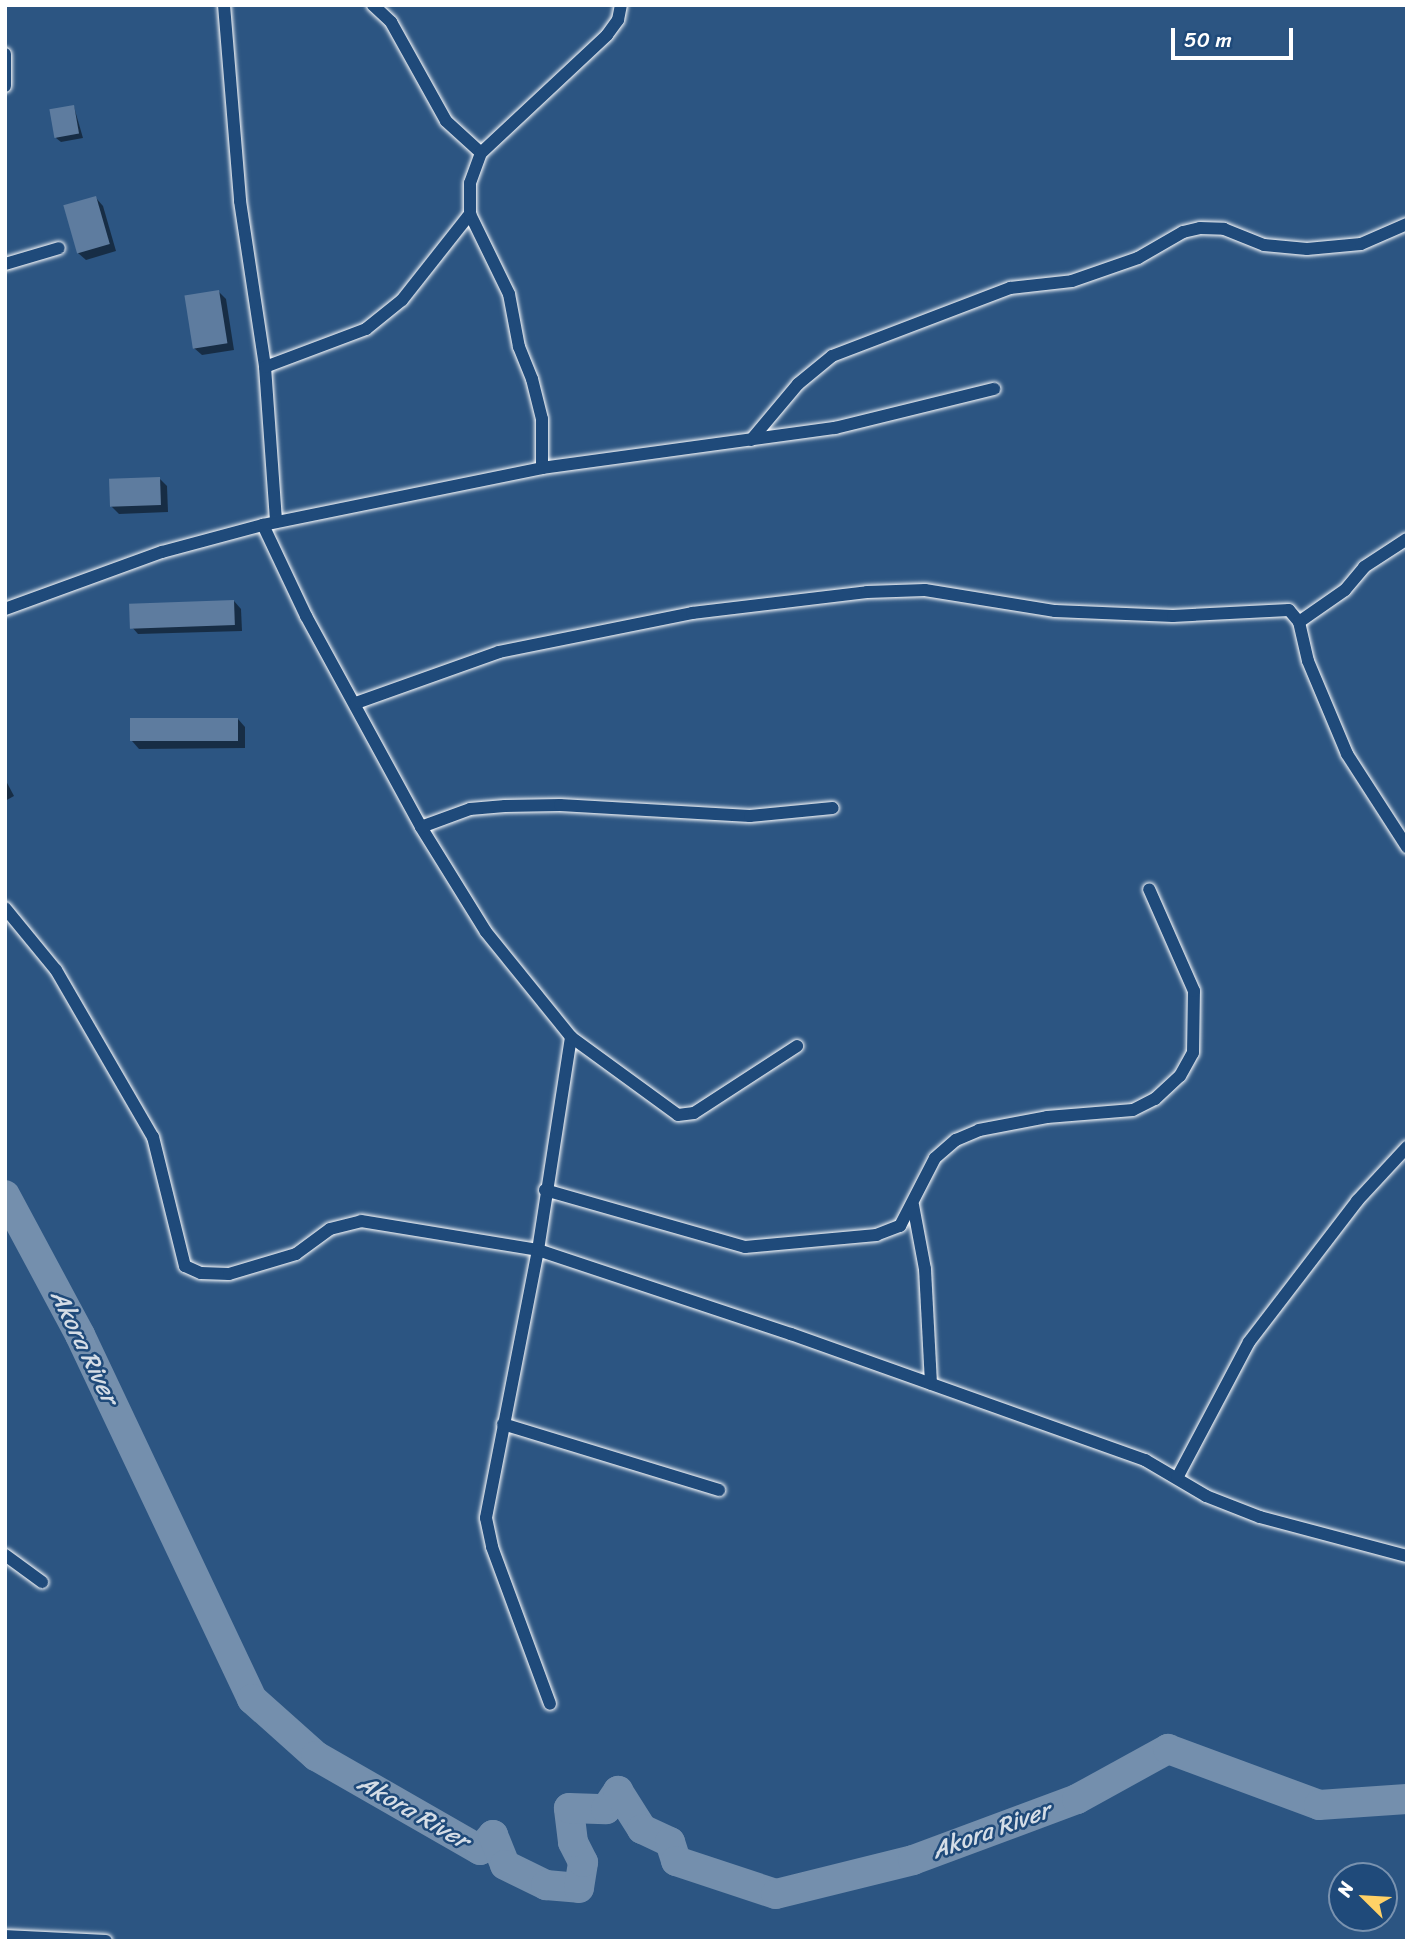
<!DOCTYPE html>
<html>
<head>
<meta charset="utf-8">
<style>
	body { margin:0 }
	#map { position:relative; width:1412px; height:1946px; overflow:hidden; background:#2c5582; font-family:Sriracha,sans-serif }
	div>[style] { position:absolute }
	.shadow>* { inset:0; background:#0007 }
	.river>* { height:30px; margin:-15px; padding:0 15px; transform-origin:15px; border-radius:15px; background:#748fad }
	.building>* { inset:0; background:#5e7c9f; transform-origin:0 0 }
	.roads { filter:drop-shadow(0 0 2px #fff) drop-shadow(0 0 2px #fff) }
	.street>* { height:12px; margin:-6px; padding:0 6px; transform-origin:6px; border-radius:6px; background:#1f4a7a }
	span { translate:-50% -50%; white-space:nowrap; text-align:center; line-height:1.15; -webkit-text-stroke:5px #1f4a7a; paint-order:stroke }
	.water-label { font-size:24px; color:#d5dde6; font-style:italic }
	.frame { position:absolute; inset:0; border:7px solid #fff; pointer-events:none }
	.north { position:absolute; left:1328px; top:1862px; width:70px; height:70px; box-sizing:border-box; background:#1f4a7a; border:2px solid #7992af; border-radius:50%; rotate:294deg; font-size:19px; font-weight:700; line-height:28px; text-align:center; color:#fff }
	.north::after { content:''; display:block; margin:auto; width:24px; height:32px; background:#ffd166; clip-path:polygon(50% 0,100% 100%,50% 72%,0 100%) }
	.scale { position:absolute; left:1171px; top:28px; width:122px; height:32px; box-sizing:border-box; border:4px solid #fff; border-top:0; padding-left:9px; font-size:21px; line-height:24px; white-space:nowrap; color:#fff; -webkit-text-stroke:5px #1f4a7a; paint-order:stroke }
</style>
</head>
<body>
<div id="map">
	<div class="shadow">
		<i style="clip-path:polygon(74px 107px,83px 138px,61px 142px,56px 138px)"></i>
		<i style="clip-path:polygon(96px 198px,103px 206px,116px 251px,86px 260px,78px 253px)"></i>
		<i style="clip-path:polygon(219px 292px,226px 299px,234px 350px,202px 355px,194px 348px)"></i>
		<i style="clip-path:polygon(160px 479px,167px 486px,168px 512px,119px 514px,111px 506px)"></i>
		<i style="clip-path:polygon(234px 601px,241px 609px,242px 631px,138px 634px,131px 626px)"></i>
		<i style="clip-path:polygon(238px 719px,245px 727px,245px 748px,139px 749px,132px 741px)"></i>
		<i style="clip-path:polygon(5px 779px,14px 796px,5px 801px)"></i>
	</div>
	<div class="river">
		<i style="left:5px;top:1195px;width:159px;rotate:61.8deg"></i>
		<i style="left:80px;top:1335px;width:403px;rotate:64.7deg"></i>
		<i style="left:252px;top:1699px;width:86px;rotate:41.7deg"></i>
		<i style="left:316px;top:1756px;width:189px;rotate:29.8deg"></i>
		<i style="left:480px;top:1850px;width:20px;rotate:-49deg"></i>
		<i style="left:493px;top:1835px;width:32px;rotate:68deg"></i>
		<i style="left:505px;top:1865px;width:46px;rotate:26deg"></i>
		<i style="left:546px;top:1885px;width:33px;rotate:5deg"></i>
		<i style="left:579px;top:1888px;width:26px;rotate:-81deg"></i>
		<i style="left:583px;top:1862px;width:22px;rotate:-117deg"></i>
		<i style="left:573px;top:1842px;width:34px;rotate:-97deg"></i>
		<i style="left:569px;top:1808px;width:37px;rotate:2deg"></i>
		<i style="left:606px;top:1809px;width:22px;rotate:-56deg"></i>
		<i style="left:618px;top:1791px;width:45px;rotate:57.7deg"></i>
		<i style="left:642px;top:1829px;width:31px;rotate:25deg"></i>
		<i style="left:670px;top:1842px;width:20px;rotate:72deg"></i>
		<i style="left:676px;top:1861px;width:105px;rotate:18.3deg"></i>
		<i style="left:776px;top:1894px;width:141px;rotate:-13.9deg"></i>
		<i style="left:913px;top:1860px;width:175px;rotate:-20.4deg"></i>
		<i style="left:1077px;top:1799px;width:104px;rotate:-28.8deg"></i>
		<i style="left:1168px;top:1749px;width:161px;rotate:20.3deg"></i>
		<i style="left:1319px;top:1805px;width:88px;rotate:-3.9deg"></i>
	</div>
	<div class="building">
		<i style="left:74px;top:105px;width:29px;height:25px;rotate:80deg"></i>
		<i style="left:96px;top:196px;width:50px;height:34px;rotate:74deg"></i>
		<i style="left:219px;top:290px;width:54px;height:35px;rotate:81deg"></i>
		<i style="left:160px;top:477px;width:28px;height:51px;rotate:88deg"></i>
		<i style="left:234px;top:600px;width:25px;height:105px;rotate:88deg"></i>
		<i style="left:238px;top:718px;width:23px;height:108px;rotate:90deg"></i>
	</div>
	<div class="roads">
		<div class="street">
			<i style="left:224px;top:5px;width:197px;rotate:85.3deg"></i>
			<i style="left:240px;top:201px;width:168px;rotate:81.4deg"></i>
			<i style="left:265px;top:367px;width:155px;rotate:85.9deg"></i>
			<i style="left:373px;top:5px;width:25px;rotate:43deg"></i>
			<i style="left:391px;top:22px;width:113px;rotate:60.9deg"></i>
			<i style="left:446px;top:121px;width:47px;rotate:42.4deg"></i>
			<i style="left:5px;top:54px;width:32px;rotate:90deg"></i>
			<i style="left:5px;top:264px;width:56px;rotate:-16.5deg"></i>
			<i style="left:265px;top:367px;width:108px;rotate:-20.6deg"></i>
			<i style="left:366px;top:329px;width:46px;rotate:-38.9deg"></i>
			<i style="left:402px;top:300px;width:110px;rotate:-51.7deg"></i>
			<i style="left:751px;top:440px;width:73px;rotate:-50deg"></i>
			<i style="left:798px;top:384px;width:44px;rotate:-39.5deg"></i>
			<i style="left:832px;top:356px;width:191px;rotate:-20.9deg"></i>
			<i style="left:1010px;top:288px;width:62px;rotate:-6.4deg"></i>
			<i style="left:1072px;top:281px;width:70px;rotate:-19.2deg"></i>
			<i style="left:1138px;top:258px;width:52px;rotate:-30deg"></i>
			<i style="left:1183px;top:232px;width:17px;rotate:-13deg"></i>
			<i style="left:1200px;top:228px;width:24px;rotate:2deg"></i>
			<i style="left:1224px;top:229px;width:43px;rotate:21.8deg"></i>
			<i style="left:1264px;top:245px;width:43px;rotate:5.3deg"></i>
			<i style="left:1307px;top:249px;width:54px;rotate:-5.3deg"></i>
			<i style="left:1361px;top:244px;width:50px;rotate:-23.5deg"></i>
			<i style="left:542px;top:468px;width:49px;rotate:-90deg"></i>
			<i style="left:542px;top:419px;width:41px;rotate:-104deg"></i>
			<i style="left:532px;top:379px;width:35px;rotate:-112deg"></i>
			<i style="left:519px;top:347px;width:54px;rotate:-100.7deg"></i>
			<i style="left:509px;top:294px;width:89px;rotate:-116deg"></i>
			<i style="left:470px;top:214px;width:31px;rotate:-90deg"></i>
			<i style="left:470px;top:183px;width:32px;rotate:-70deg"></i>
			<i style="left:481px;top:153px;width:173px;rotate:-43.1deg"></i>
			<i style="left:607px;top:35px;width:19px;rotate:-54deg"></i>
			<i style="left:618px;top:20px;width:15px;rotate:-79deg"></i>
			<i style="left:263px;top:525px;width:101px;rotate:64.7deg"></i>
			<i style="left:306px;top:616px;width:240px;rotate:61.4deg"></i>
			<i style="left:421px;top:827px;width:123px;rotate:58.2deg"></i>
			<i style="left:486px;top:932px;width:135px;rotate:51deg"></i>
			<i style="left:571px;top:1037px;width:216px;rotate:98.8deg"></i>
			<i style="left:538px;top:1250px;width:273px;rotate:101deg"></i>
			<i style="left:486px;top:1518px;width:30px;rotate:78deg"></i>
			<i style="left:492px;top:1547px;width:167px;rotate:69.7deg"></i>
			<i style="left:5px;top:609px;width:167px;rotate:-20deg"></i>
			<i style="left:162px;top:552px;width:105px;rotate:-15deg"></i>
			<i style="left:263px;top:525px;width:285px;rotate:-11.5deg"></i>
			<i style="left:542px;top:468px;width:296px;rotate:-7.8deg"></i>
			<i style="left:835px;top:428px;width:164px;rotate:-13.8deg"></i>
			<i style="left:1299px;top:622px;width:56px;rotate:-34.8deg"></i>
			<i style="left:1345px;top:590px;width:30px;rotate:-50deg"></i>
			<i style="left:1364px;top:567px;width:51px;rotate:-33.1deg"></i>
			<i style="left:356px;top:703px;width:152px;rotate:-19.6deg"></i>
			<i style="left:499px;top:652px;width:197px;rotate:-11.4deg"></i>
			<i style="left:692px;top:613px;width:176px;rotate:-6.8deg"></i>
			<i style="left:867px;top:592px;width:58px;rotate:-2deg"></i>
			<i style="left:925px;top:590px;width:132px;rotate:9.2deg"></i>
			<i style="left:1055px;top:611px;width:118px;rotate:2.4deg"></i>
			<i style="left:1173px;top:616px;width:116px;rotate:-3deg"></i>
			<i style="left:1289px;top:610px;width:16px;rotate:50deg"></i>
			<i style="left:1299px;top:622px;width:40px;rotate:77deg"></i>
			<i style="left:1308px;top:661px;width:101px;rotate:67.2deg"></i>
			<i style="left:1347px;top:754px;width:111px;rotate:57.2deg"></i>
			<i style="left:421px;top:827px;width:52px;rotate:-20.2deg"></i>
			<i style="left:470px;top:809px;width:35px;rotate:-5deg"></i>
			<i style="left:505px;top:806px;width:55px;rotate:-1deg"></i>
			<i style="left:560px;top:805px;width:190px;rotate:3.3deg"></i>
			<i style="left:750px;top:816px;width:83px;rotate:-5.5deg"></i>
			<i style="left:5px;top:908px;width:80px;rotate:50.6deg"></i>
			<i style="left:56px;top:970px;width:193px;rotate:59.9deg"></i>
			<i style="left:153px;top:1137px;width:133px;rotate:76.1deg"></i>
			<i style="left:185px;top:1266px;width:17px;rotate:24deg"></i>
			<i style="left:201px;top:1273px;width:28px;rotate:2deg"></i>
			<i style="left:229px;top:1274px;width:70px;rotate:-16.6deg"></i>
			<i style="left:296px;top:1254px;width:42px;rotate:-36.3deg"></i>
			<i style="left:330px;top:1229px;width:32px;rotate:-14deg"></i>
			<i style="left:361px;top:1221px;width:179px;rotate:9.3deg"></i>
			<i style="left:538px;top:1250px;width:267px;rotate:18.4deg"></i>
			<i style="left:791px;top:1334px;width:376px;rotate:19.6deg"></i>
			<i style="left:1145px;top:1460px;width:71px;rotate:30.5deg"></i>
			<i style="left:1206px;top:1496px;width:58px;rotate:21.3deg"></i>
			<i style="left:1260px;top:1517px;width:152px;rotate:14.9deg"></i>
			<i style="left:571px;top:1037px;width:132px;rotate:36.1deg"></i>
			<i style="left:678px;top:1115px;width:16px;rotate:-7deg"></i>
			<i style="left:694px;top:1113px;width:123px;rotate:-33deg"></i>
			<i style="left:545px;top:1190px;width:208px;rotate:15.9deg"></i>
			<i style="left:745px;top:1247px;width:132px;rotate:-5.2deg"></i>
			<i style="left:876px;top:1235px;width:26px;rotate:-21deg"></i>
			<i style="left:900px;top:1226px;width:76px;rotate:-62.8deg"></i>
			<i style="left:935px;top:1158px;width:28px;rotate:-41deg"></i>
			<i style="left:956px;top:1140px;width:25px;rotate:-23deg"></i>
			<i style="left:979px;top:1130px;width:69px;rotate:-10.8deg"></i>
			<i style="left:1047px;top:1117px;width:86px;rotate:-4.7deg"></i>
			<i style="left:1133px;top:1110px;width:25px;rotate:-27deg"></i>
			<i style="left:1155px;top:1099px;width:34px;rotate:-43deg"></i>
			<i style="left:1180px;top:1076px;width:26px;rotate:-61deg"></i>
			<i style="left:1193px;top:1053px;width:62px;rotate:-89.1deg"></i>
			<i style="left:1194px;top:991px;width:111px;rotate:-113.8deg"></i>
			<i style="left:913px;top:1205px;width:65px;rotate:79.4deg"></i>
			<i style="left:925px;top:1269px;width:115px;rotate:87deg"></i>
			<i style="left:503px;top:1424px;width:226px;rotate:17deg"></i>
			<i style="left:1177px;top:1478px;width:154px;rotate:-62.1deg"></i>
			<i style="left:1249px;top:1342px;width:178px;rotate:-52.5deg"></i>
			<i style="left:1357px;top:1201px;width:74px;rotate:-47.2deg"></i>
			<i style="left:5px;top:1555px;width:46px;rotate:36.1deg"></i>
			<i style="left:5px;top:1936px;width:101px;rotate:2.8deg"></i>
		</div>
	</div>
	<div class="water-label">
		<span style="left:84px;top:1347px;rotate:64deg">Akora River</span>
		<span style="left:413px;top:1812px;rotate:30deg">Akora River</span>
		<span style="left:991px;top:1831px;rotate:-20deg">Akora River</span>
	</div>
	<div class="frame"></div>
	<div class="north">N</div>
	<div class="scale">50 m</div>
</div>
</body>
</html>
